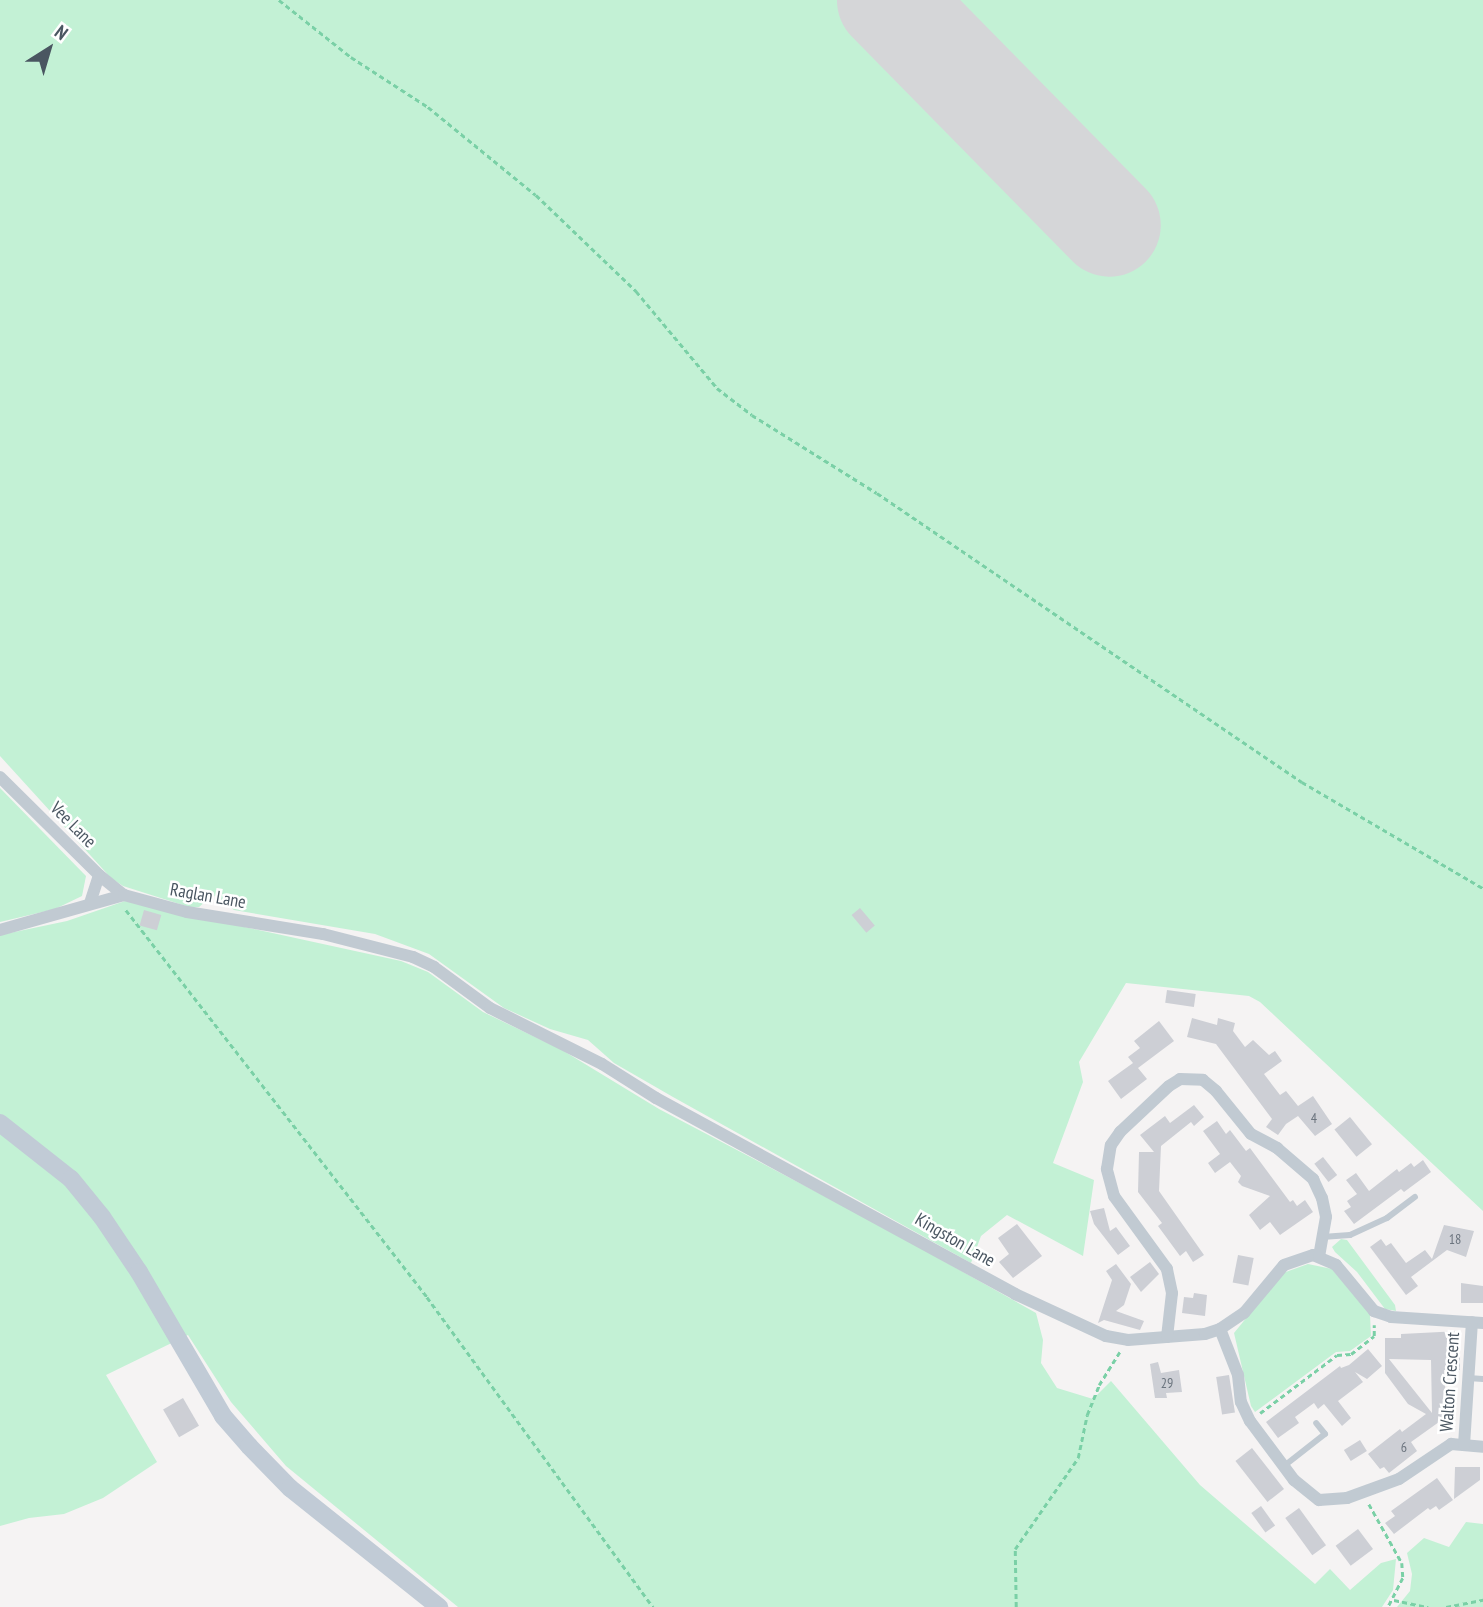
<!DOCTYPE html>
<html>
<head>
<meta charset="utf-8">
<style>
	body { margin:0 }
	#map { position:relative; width:1483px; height:1607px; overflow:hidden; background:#f5f3f3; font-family:"PT Sans Narrow",sans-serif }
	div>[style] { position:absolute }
	.green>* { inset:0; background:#c3f1d5 }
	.runway>* { height:103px; margin:-51.5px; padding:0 51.5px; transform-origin:51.5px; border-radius:51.5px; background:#d5d6d8 }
	.building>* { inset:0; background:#cdcfd5; transform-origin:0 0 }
	.path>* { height:2.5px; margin-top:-1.25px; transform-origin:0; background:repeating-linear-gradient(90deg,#7ad0a6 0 5px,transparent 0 8.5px) }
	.lane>* { height:6px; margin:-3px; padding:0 3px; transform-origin:3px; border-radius:3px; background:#c1cad2 }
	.street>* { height:12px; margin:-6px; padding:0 6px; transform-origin:6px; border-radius:6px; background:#c1cad2 }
	.secondary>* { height:18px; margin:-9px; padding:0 9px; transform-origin:9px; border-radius:9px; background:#c1cbd6 }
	span { translate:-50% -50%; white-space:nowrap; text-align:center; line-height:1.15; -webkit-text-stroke:5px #fff; paint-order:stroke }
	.number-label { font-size:14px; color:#6b747e }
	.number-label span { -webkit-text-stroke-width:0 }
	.street-label { font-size:18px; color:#4a5661 }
	.north { position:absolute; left:14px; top:14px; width:70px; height:70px; -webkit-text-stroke:5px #fff; paint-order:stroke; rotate:37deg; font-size:19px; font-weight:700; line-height:28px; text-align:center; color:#4a5661 }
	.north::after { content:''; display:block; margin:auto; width:24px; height:32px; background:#4a5661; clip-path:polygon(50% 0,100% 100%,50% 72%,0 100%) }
</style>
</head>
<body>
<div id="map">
	<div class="green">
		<i style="clip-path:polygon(0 0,870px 0,1097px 231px,1104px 234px,1111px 232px,1116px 223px,1112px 209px,906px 0,1483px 0,1483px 1211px,1260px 1002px,1249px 996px,1126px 983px,1079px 1062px,1083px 1082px,1053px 1163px,1094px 1180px,1083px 1256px,1007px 1215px,981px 1236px,971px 1263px,673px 1097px,614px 1063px,588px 1040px,550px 1029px,504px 1008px,429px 954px,375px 934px,234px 910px,213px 895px,199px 907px,189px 907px,123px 886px,111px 878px,0 756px)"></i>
		<i style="clip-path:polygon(0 788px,86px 876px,82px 896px,55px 909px,0 922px)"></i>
		<i style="clip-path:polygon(125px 901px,401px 961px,428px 972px,483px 1012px,562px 1050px,659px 1109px,885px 1228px,1036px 1313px,1043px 1340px,1041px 1363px,1057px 1388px,1093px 1399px,1111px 1381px,1200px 1485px,1315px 1584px,1330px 1569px,1350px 1590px,1381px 1563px,1396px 1559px,1393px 1590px,1382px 1607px,458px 1607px,286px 1466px,231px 1402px,188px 1335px,106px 1375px,157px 1462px,103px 1498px,64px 1514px,29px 1518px,0 1526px,0 935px,67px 921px)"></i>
		<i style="clip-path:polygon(1341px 1239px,1347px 1240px,1395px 1305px,1396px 1311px,1385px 1309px,1357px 1272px,1335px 1252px,1332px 1247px)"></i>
		<i style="clip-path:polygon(1308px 1264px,1332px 1269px,1370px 1314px,1371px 1336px,1350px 1351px,1336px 1352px,1255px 1412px,1251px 1406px,1234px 1333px,1283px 1273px)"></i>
		<i style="clip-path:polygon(1466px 1522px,1483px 1524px,1483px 1607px,1397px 1607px,1410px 1591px,1412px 1574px,1407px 1553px,1424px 1538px,1449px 1547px)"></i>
	</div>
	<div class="runway">
		<i style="left:888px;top:0;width:315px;rotate:45.5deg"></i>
	</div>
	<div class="building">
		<i style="left:860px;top:908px;width:23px;height:11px;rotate:50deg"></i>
		<i style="left:144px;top:910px;width:18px;height:16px;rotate:16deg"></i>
		<i style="left:1167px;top:990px;width:29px;height:13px;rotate:8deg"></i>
		<i style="clip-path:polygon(1192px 1018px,1217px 1025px,1218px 1018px,1235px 1023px,1233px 1031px,1245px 1047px,1253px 1040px,1269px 1055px,1275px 1051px,1282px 1061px,1264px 1074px,1280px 1095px,1286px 1091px,1298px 1106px,1313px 1096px,1332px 1124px,1315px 1136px,1298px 1116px,1286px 1124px,1278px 1135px,1266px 1127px,1272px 1119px,1216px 1044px,1187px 1037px)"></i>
		<i style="clip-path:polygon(1159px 1021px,1174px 1041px,1138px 1068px,1147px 1079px,1121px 1099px,1108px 1081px,1133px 1063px,1128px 1057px,1140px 1048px,1134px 1041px)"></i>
		<i style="clip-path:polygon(1194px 1105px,1204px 1117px,1194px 1126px,1191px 1122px,1161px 1146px,1159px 1191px,1204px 1255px,1193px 1262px,1186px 1251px,1180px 1256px,1158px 1226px,1162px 1223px,1138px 1192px,1139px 1152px,1154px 1152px,1140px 1135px,1165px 1116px,1170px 1123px)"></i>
		<i style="left:1350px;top:1117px;width:35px;height:20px;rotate:51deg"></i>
		<i style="clip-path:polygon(1217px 1121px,1226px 1134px,1230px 1130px,1246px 1151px,1250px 1148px,1290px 1202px,1293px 1200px,1297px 1206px,1305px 1200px,1313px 1212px,1280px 1235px,1270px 1222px,1260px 1230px,1249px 1215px,1270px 1196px,1242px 1186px,1238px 1182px,1241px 1176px,1230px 1162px,1215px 1173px,1208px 1163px,1220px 1154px,1203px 1131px)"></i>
		<i style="left:1323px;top:1157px;width:23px;height:11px;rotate:52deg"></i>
		<i style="clip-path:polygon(1423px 1160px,1431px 1172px,1404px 1192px,1401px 1189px,1354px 1224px,1344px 1211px,1351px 1207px,1347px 1201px,1357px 1194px,1346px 1180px,1356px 1173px,1369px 1191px,1397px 1169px,1399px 1172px,1411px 1163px,1414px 1167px)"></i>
		<i style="clip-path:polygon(1104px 1208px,1110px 1231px,1116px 1227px,1130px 1246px,1118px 1255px,1094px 1224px,1090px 1211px)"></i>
		<i style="clip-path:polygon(1017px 1224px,1042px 1256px,1013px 1278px,999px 1262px,1009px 1254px,998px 1238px)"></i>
		<i style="clip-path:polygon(1444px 1225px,1474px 1231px,1466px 1257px,1447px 1250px,1411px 1277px,1418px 1286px,1406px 1295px,1370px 1247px,1381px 1239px,1386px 1246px,1391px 1243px,1406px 1263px,1425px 1250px,1432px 1259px)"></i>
		<i style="left:1238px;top:1255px;width:16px;height:28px;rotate:11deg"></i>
		<i style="clip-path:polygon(1150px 1262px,1159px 1274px,1141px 1292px,1130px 1277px)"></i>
		<i style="clip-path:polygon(1116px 1264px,1131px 1284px,1124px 1305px,1116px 1311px,1144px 1321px,1140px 1330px,1104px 1320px,1098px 1323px,1112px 1280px,1106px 1271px)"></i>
		<i style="clip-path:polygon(1461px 1283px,1483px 1286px,1483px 1303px,1461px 1303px)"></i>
		<i style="clip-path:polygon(1194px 1293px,1207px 1295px,1205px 1316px,1182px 1313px,1184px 1297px,1193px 1298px)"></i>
		<i style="clip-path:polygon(evenodd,1460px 1331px,1460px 1370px,1444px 1370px,1446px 1400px,1454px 1405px,1442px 1424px,1439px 1422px,1411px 1442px,1417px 1451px,1389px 1473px,1384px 1467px,1380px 1469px,1368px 1454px,1400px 1429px,1402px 1432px,1426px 1414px,1408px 1404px,1385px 1373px,1385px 1338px,1401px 1338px,1401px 1334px,1460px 1331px,1389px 1359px,1431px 1360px,1432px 1413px,1389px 1359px)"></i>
		<i style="clip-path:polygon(1368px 1349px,1382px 1366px,1367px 1379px,1355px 1372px,1363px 1382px,1338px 1401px,1351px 1418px,1342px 1426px,1324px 1404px,1318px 1409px,1314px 1403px,1295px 1417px,1299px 1423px,1278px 1438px,1266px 1422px,1340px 1366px,1341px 1368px,1349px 1365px)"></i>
		<i style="clip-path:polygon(1158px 1362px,1161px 1373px,1179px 1370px,1182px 1392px,1166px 1393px,1167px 1398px,1155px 1398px,1150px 1364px)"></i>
		<i style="left:1229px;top:1375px;width:38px;height:13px;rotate:81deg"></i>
		<i style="left:183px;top:1398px;width:32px;height:23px;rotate:60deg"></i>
		<i style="left:1360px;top:1440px;width:13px;height:19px;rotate:58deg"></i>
		<i style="left:1252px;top:1448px;width:52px;height:21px;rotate:52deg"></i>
		<i style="clip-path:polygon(1455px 1467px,1480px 1467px,1480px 1480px,1454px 1499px)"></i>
		<i style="clip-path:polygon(1437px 1478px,1453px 1500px,1439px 1510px,1436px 1506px,1430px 1510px,1428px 1508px,1394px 1534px,1385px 1523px,1395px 1516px,1391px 1511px)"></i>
		<i style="left:1261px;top:1506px;width:24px;height:12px;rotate:54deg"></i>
		<i style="left:1299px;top:1508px;width:46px;height:17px;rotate:54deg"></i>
		<i style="left:1358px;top:1529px;width:25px;height:28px;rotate:53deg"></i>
	</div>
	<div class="path">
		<i style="left:279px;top:0;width:92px;rotate:38.4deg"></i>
		<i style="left:351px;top:57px;width:92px;rotate:33deg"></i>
		<i style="left:428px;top:107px;width:139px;rotate:39.2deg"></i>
		<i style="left:536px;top:195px;width:139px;rotate:43.8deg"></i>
		<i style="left:636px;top:291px;width:126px;rotate:50.1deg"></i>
		<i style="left:717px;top:388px;width:44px;rotate:37.6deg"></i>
		<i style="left:752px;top:415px;width:147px;rotate:32deg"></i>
		<i style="left:877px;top:493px;width:514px;rotate:34.22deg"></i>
		<i style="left:1302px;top:782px;width:210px;rotate:30.4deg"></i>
		<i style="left:126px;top:910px;width:490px;rotate:52.1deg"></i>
		<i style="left:427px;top:1297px;width:384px;rotate:53.9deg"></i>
		<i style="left:1260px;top:1413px;width:96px;rotate:-37deg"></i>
		<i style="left:1337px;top:1355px;width:14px;rotate:-4deg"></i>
		<i style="left:1351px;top:1354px;width:29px;rotate:-38deg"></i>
		<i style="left:1374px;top:1336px;width:11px;rotate:-90deg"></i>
		<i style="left:1369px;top:1504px;width:68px;rotate:60.8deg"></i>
		<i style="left:1402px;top:1563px;width:15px;rotate:86deg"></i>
		<i style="left:1403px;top:1578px;width:33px;rotate:117deg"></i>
		<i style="left:1394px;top:1600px;width:35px;rotate:12deg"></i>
		<i style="left:1016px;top:1607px;width:58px;rotate:-91deg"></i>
		<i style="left:1015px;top:1549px;width:111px;rotate:-55.3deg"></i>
		<i style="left:1078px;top:1458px;width:44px;rotate:-78.2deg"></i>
		<i style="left:1087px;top:1415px;width:32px;rotate:-68deg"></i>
		<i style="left:1099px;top:1385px;width:39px;rotate:-58deg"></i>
		<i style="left:1446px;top:1607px;width:38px;rotate:-11deg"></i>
	</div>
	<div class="lane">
		<i style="left:1322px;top:1237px;width:28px;rotate:-4deg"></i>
		<i style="left:1350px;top:1235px;width:41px;rotate:-24.7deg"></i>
		<i style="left:1387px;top:1218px;width:35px;rotate:-37deg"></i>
		<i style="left:1468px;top:1378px;width:15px;rotate:4deg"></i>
		<i style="left:1284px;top:1466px;width:52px;rotate:-38deg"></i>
		<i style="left:1325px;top:1434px;width:14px;rotate:-129deg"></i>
	</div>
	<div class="street">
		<i style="left:0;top:777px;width:139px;rotate:44.7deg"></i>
		<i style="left:99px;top:875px;width:32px;rotate:39deg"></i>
		<i style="left:90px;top:903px;width:29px;rotate:-72deg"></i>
		<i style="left:0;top:930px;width:129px;rotate:-15.8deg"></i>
		<i style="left:124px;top:895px;width:65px;rotate:15.1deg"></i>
		<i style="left:187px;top:912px;width:138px;rotate:9.2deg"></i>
		<i style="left:323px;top:934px;width:93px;rotate:14.3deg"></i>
		<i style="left:413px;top:957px;width:23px;rotate:25deg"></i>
		<i style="left:434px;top:967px;width:69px;rotate:36.2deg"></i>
		<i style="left:490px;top:1008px;width:125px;rotate:26.6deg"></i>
		<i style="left:602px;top:1064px;width:64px;rotate:32.2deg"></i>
		<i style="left:656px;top:1098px;width:409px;rotate:28.6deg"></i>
		<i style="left:1015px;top:1294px;width:100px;rotate:24.8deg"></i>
		<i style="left:1106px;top:1336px;width:22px;rotate:10deg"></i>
		<i style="left:1128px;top:1340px;width:77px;rotate:-4.5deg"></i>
		<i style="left:1205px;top:1334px;width:16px;rotate:-18deg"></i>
		<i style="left:1220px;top:1329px;width:29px;rotate:-34deg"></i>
		<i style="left:1244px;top:1313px;width:62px;rotate:-50.2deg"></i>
		<i style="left:1284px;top:1265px;width:31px;rotate:-19deg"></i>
		<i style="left:1313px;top:1255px;width:25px;rotate:23deg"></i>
		<i style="left:1336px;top:1265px;width:60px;rotate:50.4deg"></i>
		<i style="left:1374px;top:1311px;width:18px;rotate:19deg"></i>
		<i style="left:1391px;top:1317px;width:92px;rotate:3.7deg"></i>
		<i style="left:1220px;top:1329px;width:49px;rotate:68.6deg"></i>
		<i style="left:1238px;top:1375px;width:27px;rotate:84deg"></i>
		<i style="left:1241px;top:1402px;width:21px;rotate:65deg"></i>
		<i style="left:1250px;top:1421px;width:74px;rotate:53.3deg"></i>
		<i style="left:1294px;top:1480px;width:32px;rotate:39deg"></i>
		<i style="left:1319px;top:1500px;width:28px;rotate:-4deg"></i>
		<i style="left:1347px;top:1498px;width:55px;rotate:-20.1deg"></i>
		<i style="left:1399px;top:1479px;width:63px;rotate:-33.9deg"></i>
		<i style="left:1451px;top:1444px;width:32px;rotate:5deg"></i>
		<i style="left:1167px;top:1337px;width:44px;rotate:-83.5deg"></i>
		<i style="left:1172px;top:1293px;width:25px;rotate:-102deg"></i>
		<i style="left:1167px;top:1269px;width:90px;rotate:-126deg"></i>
		<i style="left:1114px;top:1196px;width:28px;rotate:-105deg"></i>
		<i style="left:1107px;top:1169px;width:24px;rotate:-81deg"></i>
		<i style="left:1111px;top:1145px;width:16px;rotate:-55deg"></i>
		<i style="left:1120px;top:1132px;width:67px;rotate:-43.2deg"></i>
		<i style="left:1169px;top:1086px;width:13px;rotate:-32deg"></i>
		<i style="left:1180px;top:1079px;width:23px;rotate:2deg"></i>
		<i style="left:1203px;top:1080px;width:17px;rotate:40deg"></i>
		<i style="left:1216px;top:1091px;width:55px;rotate:50.9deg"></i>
		<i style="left:1251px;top:1134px;width:30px;rotate:28deg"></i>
		<i style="left:1277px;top:1148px;width:48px;rotate:40.7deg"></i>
		<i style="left:1313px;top:1179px;width:21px;rotate:65deg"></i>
		<i style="left:1322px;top:1198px;width:19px;rotate:78deg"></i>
		<i style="left:1326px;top:1217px;width:40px;rotate:100deg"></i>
		<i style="left:1464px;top:1445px;width:123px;rotate:-86.3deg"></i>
	</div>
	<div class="secondary">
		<i style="left:0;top:1123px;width:90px;rotate:38.3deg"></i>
		<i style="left:71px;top:1179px;width:49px;rotate:50.8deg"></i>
		<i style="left:102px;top:1217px;width:66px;rotate:56.1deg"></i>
		<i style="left:139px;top:1272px;width:167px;rotate:59.7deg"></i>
		<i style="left:223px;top:1416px;width:40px;rotate:49deg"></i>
		<i style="left:249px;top:1446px;width:59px;rotate:45.7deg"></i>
		<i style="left:290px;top:1488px;width:191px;rotate:38.6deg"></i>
	</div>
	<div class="number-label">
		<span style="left:1314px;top:1118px">4</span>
		<span style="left:1455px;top:1239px">18</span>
		<span style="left:1167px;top:1383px">29</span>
		<span style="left:1404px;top:1447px">6</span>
	</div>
	<div class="street-label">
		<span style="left:73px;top:825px;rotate:45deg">Vee Lane</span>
		<span style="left:208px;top:896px;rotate:10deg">Raglan Lane</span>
		<span style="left:955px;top:1240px;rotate:30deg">Kingston Lane</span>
		<span style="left:1450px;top:1382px;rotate:-86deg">Walton Crescent</span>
	</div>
	<div class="north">N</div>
</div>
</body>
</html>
